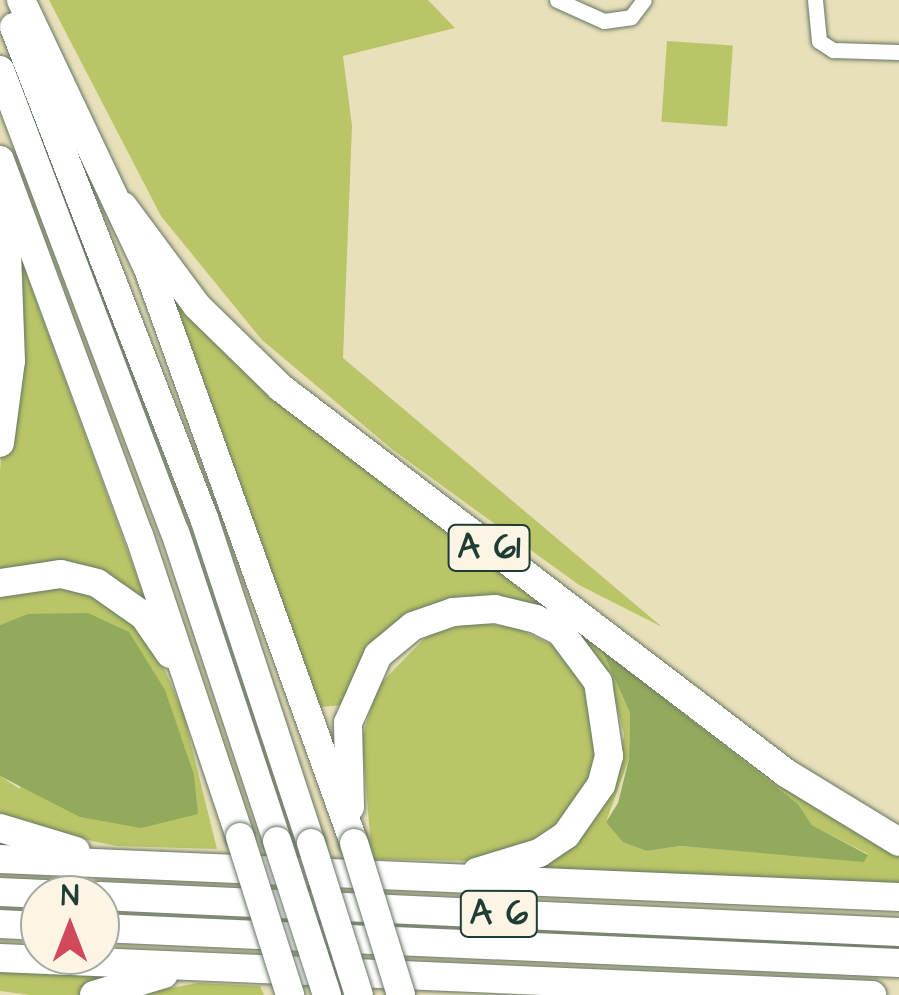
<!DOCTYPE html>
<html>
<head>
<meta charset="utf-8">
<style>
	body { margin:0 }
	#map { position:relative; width:899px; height:995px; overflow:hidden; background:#e8e0ba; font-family:"Architects Daughter",sans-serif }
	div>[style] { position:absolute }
	.green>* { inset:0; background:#b9c567; transform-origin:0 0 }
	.forest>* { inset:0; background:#92aa5c }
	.roads { filter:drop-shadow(0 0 2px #657663) drop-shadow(0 0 2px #657663) }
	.minor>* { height:15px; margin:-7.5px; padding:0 7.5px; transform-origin:7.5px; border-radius:7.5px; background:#fff }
	.motorway>* { height:28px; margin:-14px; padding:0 14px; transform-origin:14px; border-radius:14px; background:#fff }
	.bridges { filter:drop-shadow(0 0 2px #657663) drop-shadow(0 0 2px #657663) }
	.motorway-bridge>* { height:28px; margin:-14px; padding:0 14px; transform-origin:14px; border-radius:14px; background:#fff }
	span { translate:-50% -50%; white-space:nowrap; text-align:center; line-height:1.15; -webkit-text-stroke:9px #fcf5e5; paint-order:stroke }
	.shield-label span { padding:2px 8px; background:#fcf5e5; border:2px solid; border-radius:8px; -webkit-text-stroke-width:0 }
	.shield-label { font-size:35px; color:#1f3d34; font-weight:700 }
	.north { position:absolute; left:20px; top:875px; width:100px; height:100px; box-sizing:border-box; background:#fcf5e5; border:2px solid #a4ab9e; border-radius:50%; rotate:0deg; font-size:28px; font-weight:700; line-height:40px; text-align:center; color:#1f3d34 }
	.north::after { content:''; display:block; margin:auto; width:35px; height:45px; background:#d1495b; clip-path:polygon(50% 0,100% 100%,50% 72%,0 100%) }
</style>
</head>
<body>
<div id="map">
	<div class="green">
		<i style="clip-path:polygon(49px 0,428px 0,455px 28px,343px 56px,352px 126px,343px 358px,662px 627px,579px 585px,393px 450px,262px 340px,161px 216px)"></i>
		<i style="left:667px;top:41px;width:66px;height:81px;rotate:4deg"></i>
		<i style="clip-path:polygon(17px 248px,149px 610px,0 573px,0 472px)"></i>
		<i style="clip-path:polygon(evenodd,170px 288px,899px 853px,899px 884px,536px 868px,570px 847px,600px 812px,618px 774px,624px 734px,610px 682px,501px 598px,362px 661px,344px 705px,320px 707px,170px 288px,602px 650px,798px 804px,812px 825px,868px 854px,864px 861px,680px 846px,647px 851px,606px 822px,629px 759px,630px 713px,602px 650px)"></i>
		<i style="clip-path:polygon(35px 587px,75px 590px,106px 603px,135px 626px,161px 661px,183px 712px,217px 849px,117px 846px,48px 832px,0 814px,0 776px,20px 789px,27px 614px,0 625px,0 594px)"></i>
		<i style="clip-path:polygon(472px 622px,517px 628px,562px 650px,590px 695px,597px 744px,588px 785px,566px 817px,536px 841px,471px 861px,372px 859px,362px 739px,377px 687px,427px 636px)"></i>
		<i style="clip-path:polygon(0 971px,91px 975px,103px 980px,79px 995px,30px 995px,0 991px)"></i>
		<i style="clip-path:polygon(198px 983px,260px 986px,264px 995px,132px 995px)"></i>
	</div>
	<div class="forest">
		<i style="clip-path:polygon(88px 613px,129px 632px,165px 690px,194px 775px,198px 814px,141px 828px,80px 817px,0 776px,0 625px,27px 614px)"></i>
		<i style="clip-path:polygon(602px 650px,798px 804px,812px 825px,868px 855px,864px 862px,680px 846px,647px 851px,623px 842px,606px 822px,618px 803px,629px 759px,630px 713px)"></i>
	</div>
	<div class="roads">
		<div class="minor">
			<i style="left:557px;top:0;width:51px;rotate:24.1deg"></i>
			<i style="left:604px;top:21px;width:27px;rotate:-8deg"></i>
			<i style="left:631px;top:17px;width:21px;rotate:-53deg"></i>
			<i style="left:815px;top:0;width:41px;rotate:84.4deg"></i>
			<i style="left:819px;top:41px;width:17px;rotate:33deg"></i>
			<i style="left:833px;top:50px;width:66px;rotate:1.7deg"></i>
		</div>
		<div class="motorway">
			<i style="left:21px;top:0;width:294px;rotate:64.7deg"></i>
			<i style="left:147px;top:266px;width:613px;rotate:70.26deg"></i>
			<i style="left:14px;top:27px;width:526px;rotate:68.85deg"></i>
			<i style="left:204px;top:518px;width:342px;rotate:71.8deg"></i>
			<i style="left:0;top:70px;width:494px;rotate:69.3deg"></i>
			<i style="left:175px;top:532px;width:325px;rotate:71.7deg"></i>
			<i style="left:0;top:160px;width:400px;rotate:69.7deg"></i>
			<i style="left:139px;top:535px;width:318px;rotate:71.5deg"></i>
			<i style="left:123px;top:206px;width:124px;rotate:53.5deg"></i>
			<i style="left:197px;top:306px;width:117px;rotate:44.3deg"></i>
			<i style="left:281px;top:388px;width:635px;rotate:37.32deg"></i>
			<i style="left:786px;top:773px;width:132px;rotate:31.4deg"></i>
			<i style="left:0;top:443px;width:83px;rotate:-82.4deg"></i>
			<i style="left:11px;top:361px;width:163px;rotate:-92.1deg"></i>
			<i style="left:0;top:583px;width:62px;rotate:-8.4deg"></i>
			<i style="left:61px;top:574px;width:37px;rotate:14deg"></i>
			<i style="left:97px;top:583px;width:57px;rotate:35.1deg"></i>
			<i style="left:144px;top:616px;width:46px;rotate:55.6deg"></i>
			<i style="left:350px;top:807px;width:84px;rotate:-91.4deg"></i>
			<i style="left:348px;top:723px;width:74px;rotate:-66.2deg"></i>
			<i style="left:378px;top:655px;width:45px;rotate:-39.6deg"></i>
			<i style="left:413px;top:626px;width:42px;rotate:-19.3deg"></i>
			<i style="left:453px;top:612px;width:42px;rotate:-4.1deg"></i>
			<i style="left:495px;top:609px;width:42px;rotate:13.7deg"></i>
			<i style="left:536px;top:619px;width:27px;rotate:27deg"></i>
			<i style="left:560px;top:631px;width:64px;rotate:53.3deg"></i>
			<i style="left:598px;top:682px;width:75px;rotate:81.5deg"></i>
			<i style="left:609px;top:756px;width:30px;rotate:105deg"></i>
			<i style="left:601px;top:785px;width:61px;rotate:125deg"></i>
			<i style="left:566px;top:835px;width:32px;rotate:146deg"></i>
			<i style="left:539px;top:853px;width:65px;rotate:163deg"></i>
			<i style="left:0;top:828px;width:79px;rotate:16.8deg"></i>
			<i style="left:0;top:859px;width:900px;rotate:2.42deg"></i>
			<i style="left:0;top:892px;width:67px;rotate:2.6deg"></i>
			<i style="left:100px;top:896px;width:800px;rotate:2.58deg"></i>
			<i style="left:0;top:924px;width:40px;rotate:2.9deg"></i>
			<i style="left:100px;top:928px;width:800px;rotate:2.51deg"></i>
			<i style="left:0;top:958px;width:873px;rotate:2.43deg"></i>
			<i style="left:94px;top:995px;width:73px;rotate:-16.7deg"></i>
		</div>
	</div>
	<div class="bridges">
		<div class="motorway-bridge">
			<i style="left:240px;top:837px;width:166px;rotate:72.4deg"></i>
			<i style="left:277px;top:841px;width:162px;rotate:72deg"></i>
			<i style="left:311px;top:843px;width:159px;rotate:72.5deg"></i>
			<i style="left:354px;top:843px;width:159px;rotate:72.8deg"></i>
		</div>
	</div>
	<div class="shield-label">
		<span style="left:489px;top:548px">A 61</span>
		<span style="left:499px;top:914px">A 6</span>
	</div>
	<div class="north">N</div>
</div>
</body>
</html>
